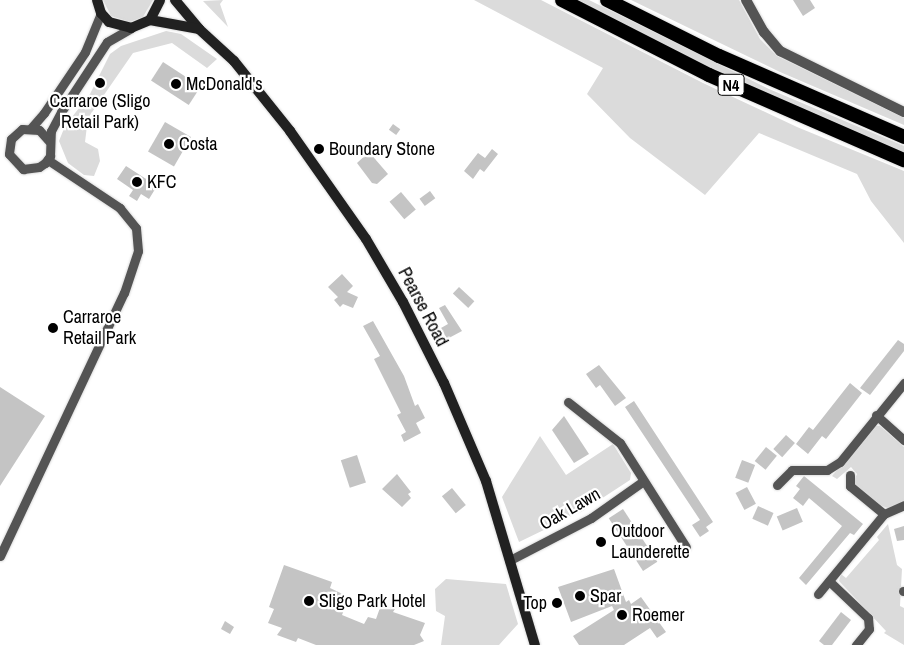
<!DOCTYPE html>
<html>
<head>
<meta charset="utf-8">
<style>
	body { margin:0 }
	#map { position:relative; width:904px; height:645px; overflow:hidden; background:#fff; font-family:"Archivo Narrow",sans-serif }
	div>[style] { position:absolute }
	.green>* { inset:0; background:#dbdbdb }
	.building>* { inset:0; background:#c4c4c4; transform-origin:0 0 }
	.roads { filter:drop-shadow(0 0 1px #dbdbdb) drop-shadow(0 0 1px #dbdbdb) }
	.minor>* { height:9px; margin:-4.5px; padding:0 4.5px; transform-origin:4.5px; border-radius:4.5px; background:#545454 }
	.tertiary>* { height:10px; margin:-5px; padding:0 5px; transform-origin:5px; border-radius:5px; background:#545454 }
	.secondary>* { height:10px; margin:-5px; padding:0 5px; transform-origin:5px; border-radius:5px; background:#212121 }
	.trunk>* { height:14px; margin:-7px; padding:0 7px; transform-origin:7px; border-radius:7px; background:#000 }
	.dots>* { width:14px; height:14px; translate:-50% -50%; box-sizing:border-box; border:2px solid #fff; border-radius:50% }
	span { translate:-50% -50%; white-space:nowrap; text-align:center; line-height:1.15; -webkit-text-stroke:4.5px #fff; paint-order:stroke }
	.shield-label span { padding:1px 4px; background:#fff; border:1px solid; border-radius:4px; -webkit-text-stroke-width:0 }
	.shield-label { font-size:16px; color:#000; font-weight:700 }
	.poi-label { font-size:18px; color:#000 }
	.left { translate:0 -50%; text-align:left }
	.right { translate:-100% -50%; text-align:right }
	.street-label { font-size:18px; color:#000 }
</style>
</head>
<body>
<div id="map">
	<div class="green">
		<i style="clip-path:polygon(103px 0,153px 0,143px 17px,130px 22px,111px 16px)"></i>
		<i style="clip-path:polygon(223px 0,220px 4px,228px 27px,203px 1px)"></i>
		<i style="clip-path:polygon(474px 0,541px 0,703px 83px,797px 127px,904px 171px,904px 243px,871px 201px,857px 174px,759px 133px,705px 195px,630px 138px,587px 94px,603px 68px)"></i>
		<i style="clip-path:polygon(574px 0,589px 0,769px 89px,904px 146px,904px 154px,696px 62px)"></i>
		<i style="clip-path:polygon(631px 0,739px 0,760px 39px,777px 56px,904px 118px,904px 125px,780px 72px)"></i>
		<i style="clip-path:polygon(166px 31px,181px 34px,217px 59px,207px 68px,172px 43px,133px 53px,88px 118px,85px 142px,98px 149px,100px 161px,94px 176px,84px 175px,68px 163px,59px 141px,65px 126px,90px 94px,110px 54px,121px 46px)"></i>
		<i style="clip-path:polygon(874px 426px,880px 426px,904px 447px,904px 502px,888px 508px,879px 505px,856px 486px,854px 481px,857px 474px,851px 467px,837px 479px,832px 476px)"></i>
		<i style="clip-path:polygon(540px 436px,566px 475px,613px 444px,631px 473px,630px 480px,581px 512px,519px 542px,502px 497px)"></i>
		<i style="clip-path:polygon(888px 524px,897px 565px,902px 569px,900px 606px,904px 608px,904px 645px,884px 633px,886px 631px,839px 581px,841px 574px,846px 578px,879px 540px,877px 537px)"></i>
		<i style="clip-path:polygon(446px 579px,506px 584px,518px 624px,499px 645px,441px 645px,445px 616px,436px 611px,435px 589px)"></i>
	</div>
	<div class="building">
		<i style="clip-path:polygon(793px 0,810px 0,815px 8px,803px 16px)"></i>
		<i style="left:163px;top:62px;width:45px;height:22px;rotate:33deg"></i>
		<i style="left:165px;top:122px;width:30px;height:34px;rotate:30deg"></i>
		<i style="left:393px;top:124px;width:9px;height:7px;rotate:36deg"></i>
		<i style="clip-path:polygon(492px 149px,498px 154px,484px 172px,480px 169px,473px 179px,464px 171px,478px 153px,485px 158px)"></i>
		<i style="clip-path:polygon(369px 152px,388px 174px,377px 184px,372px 183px,357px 163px)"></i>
		<i style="clip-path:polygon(126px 166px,157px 186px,149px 199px,141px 194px,137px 201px,129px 196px,133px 190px,117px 179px)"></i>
		<i style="left:430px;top:191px;width:9px;height:13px;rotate:54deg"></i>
		<i style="left:401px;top:192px;width:23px;height:15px;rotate:50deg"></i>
		<i style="clip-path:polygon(342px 274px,353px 286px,347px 292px,358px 297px,353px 308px,343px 304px,340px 307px,334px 300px,338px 297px,328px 287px)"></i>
		<i style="left:459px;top:287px;width:21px;height:9px;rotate:43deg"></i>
		<i style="clip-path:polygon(445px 305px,462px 331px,447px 339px,441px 328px,448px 324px,439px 308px)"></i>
		<i style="clip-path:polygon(373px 321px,404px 376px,415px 406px,418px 404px,425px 418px,416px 423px,421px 433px,404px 442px,401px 435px,406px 432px,397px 415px,401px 413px,374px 359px,380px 356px,363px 326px)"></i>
		<i style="clip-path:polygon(898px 340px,904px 344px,904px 351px,870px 395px,860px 388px)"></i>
		<i style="clip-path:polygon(599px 365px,626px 398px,615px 406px,600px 385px,596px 388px,586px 374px)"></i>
		<i style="clip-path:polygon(850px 383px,862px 393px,826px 439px,822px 436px,808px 454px,796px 444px,809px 427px,813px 430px)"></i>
		<i style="clip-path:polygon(0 387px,45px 416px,0 486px)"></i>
		<i style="clip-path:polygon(634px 401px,713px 522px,706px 527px,709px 531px,700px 537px,692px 525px,700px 520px,625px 407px)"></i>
		<i style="clip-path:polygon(564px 416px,589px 454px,574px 463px,552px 430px)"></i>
		<i style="left:786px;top:435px;width:12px;height:19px;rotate:42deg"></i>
		<i style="left:766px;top:447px;width:14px;height:18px;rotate:39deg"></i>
		<i style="left:357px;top:455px;width:29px;height:17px;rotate:72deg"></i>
		<i style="left:742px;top:460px;width:14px;height:19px;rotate:21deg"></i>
		<i style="clip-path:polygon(397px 474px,411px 492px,408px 494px,411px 498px,402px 507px,382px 489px)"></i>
		<i style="clip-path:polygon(804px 476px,863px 524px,854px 535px,850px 533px,806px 585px,799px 578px,842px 526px,809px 498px,803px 506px,793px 498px,800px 489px,796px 486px)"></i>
		<i style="left:747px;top:487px;width:19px;height:13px;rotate:62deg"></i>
		<i style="left:452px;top:488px;width:22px;height:13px;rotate:51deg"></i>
		<i style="left:758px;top:506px;width:17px;height:14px;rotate:24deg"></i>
		<i style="left:797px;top:508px;width:15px;height:22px;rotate:67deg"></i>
		<i style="left:623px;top:509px;width:63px;height:17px;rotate:57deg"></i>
		<i style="clip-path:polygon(904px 526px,904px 540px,897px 541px,894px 529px)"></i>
		<i style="clip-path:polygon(284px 565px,332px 582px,330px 588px,349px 597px,342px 615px,364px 624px,368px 617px,376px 619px,381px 605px,395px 609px,393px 612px,425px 623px,420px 635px,424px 641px,414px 645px,316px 645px,298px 638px,296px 642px,277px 635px,282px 628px,268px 623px,274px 609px,269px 607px)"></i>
		<i style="clip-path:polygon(614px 569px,626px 602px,629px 600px,631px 604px,641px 597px,666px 632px,657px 638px,650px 628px,624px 645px,579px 645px,573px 636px,614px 610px,612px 606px,571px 622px,558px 587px)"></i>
		<i style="clip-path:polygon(841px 612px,851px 620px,832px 645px,824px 645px,819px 641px)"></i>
		<i style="clip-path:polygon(225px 621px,234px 627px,230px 634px,221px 629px)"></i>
	</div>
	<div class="roads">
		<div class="minor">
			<i style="left:31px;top:128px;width:20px;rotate:-49deg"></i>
			<i style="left:44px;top:113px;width:73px;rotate:-56.1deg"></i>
			<i style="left:85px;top:52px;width:42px;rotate:-67.7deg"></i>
			<i style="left:49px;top:141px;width:15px;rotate:-132deg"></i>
			<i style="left:39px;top:130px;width:17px;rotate:-177deg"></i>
			<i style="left:22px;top:129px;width:15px;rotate:138deg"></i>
			<i style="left:11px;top:139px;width:15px;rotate:98deg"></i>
			<i style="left:9px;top:154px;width:21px;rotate:47deg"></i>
			<i style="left:23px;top:169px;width:16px;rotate:-7deg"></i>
			<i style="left:39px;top:167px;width:7px;rotate:-34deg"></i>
			<i style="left:45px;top:163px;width:9px;rotate:-54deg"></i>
			<i style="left:50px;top:156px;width:25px;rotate:-88deg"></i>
			<i style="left:51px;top:131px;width:21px;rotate:-62deg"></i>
			<i style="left:61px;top:112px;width:84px;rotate:-56.7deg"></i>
			<i style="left:107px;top:42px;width:28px;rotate:-30deg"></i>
			<i style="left:568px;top:402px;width:66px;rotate:38.3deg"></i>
			<i style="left:620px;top:443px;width:123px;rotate:57.6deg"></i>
			<i style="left:876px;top:415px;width:38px;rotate:42deg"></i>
			<i style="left:850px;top:475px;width:11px;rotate:90deg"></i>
			<i style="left:850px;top:486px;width:44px;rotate:39.5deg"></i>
			<i style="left:777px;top:485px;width:21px;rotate:-45deg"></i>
			<i style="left:792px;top:470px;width:35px"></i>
			<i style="left:827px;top:470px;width:15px;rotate:-32deg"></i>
			<i style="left:840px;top:462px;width:102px;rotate:-51deg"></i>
			<i style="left:0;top:556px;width:291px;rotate:-64.8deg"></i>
			<i style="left:124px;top:293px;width:44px;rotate:-71.6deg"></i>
			<i style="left:138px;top:251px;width:23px;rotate:-95deg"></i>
			<i style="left:136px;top:228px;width:26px;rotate:-129deg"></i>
			<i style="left:120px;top:208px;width:87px;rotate:-146.3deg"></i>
			<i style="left:512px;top:559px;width:89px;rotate:-27.4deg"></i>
			<i style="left:591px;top:518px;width:62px;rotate:-35.2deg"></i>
			<i style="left:829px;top:581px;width:54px;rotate:43.5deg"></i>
			<i style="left:868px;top:618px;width:11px;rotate:85deg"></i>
			<i style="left:869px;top:629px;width:21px;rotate:129deg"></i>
			<i style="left:903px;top:591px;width:1px"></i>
			<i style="left:818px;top:594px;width:104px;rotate:-50.5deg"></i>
			<i style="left:884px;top:514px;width:22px;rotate:-24deg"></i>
		</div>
		<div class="tertiary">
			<i style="left:746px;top:0;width:37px;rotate:61deg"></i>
			<i style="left:764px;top:32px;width:25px;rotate:50deg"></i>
			<i style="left:780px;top:51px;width:138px;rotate:26.2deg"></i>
		</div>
		<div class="secondary">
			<i style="left:97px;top:0;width:14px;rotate:73deg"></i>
			<i style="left:101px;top:13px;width:12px;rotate:48deg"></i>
			<i style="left:109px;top:22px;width:23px;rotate:15deg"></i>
			<i style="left:131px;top:28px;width:21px;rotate:-23deg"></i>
			<i style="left:150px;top:20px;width:22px;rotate:-63deg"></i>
			<i style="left:175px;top:0;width:38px;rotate:50deg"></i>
			<i style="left:199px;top:29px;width:47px;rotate:42.4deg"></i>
			<i style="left:234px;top:61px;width:90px;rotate:51.3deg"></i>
			<i style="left:290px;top:131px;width:132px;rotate:54.9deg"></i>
			<i style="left:366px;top:239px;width:73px;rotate:59.6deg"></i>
			<i style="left:403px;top:302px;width:91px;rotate:63.2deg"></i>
			<i style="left:444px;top:383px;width:107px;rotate:66.8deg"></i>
			<i style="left:486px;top:481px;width:171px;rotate:73.4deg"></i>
			<i style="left:150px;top:20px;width:50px;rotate:10.4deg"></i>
		</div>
		<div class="trunk">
			<i style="left:562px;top:0;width:165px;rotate:27deg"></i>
			<i style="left:709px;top:75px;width:213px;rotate:23.6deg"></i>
			<i style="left:607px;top:0;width:125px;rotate:26.6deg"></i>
			<i style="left:719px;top:56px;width:202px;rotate:23.6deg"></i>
		</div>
	</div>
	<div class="dots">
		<i style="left:100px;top:83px;background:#000"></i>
		<i style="left:176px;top:84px;background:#000"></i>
		<i style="left:169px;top:144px;background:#000"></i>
		<i style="left:319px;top:149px;background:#000"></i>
		<i style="left:137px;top:182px;background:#000"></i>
		<i style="left:53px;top:328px;background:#000"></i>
		<i style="left:601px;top:542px;background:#000"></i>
		<i style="left:580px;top:596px;background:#000"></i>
		<i style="left:309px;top:601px;background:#000"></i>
		<i style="left:557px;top:603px;background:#000"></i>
		<i style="left:622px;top:615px;background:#000"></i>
	</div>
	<div class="shield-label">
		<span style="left:731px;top:85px">N4</span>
	</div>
	<div class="poi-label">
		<span class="left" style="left:186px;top:84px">McDonald's</span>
		<span style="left:100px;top:112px">Carraroe (Sligo<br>Retail Park)</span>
		<span class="left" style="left:179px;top:144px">Costa</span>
		<span class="left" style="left:329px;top:149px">Boundary Stone</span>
		<span class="left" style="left:147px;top:182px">KFC</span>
		<span class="left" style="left:63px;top:328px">Carraroe<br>Retail Park</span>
		<span class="left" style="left:611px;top:542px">Outdoor<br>Launderette</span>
		<span class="left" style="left:590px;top:596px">Spar</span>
		<span class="left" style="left:319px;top:601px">Sligo Park Hotel</span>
		<span class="right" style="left:547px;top:603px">Top</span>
		<span class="left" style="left:632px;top:615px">Roemer</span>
	</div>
	<div class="street-label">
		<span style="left:423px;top:307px;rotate:62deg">Pearse Road</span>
		<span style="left:570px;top:509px;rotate:-30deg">Oak Lawn</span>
	</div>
</div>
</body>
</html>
